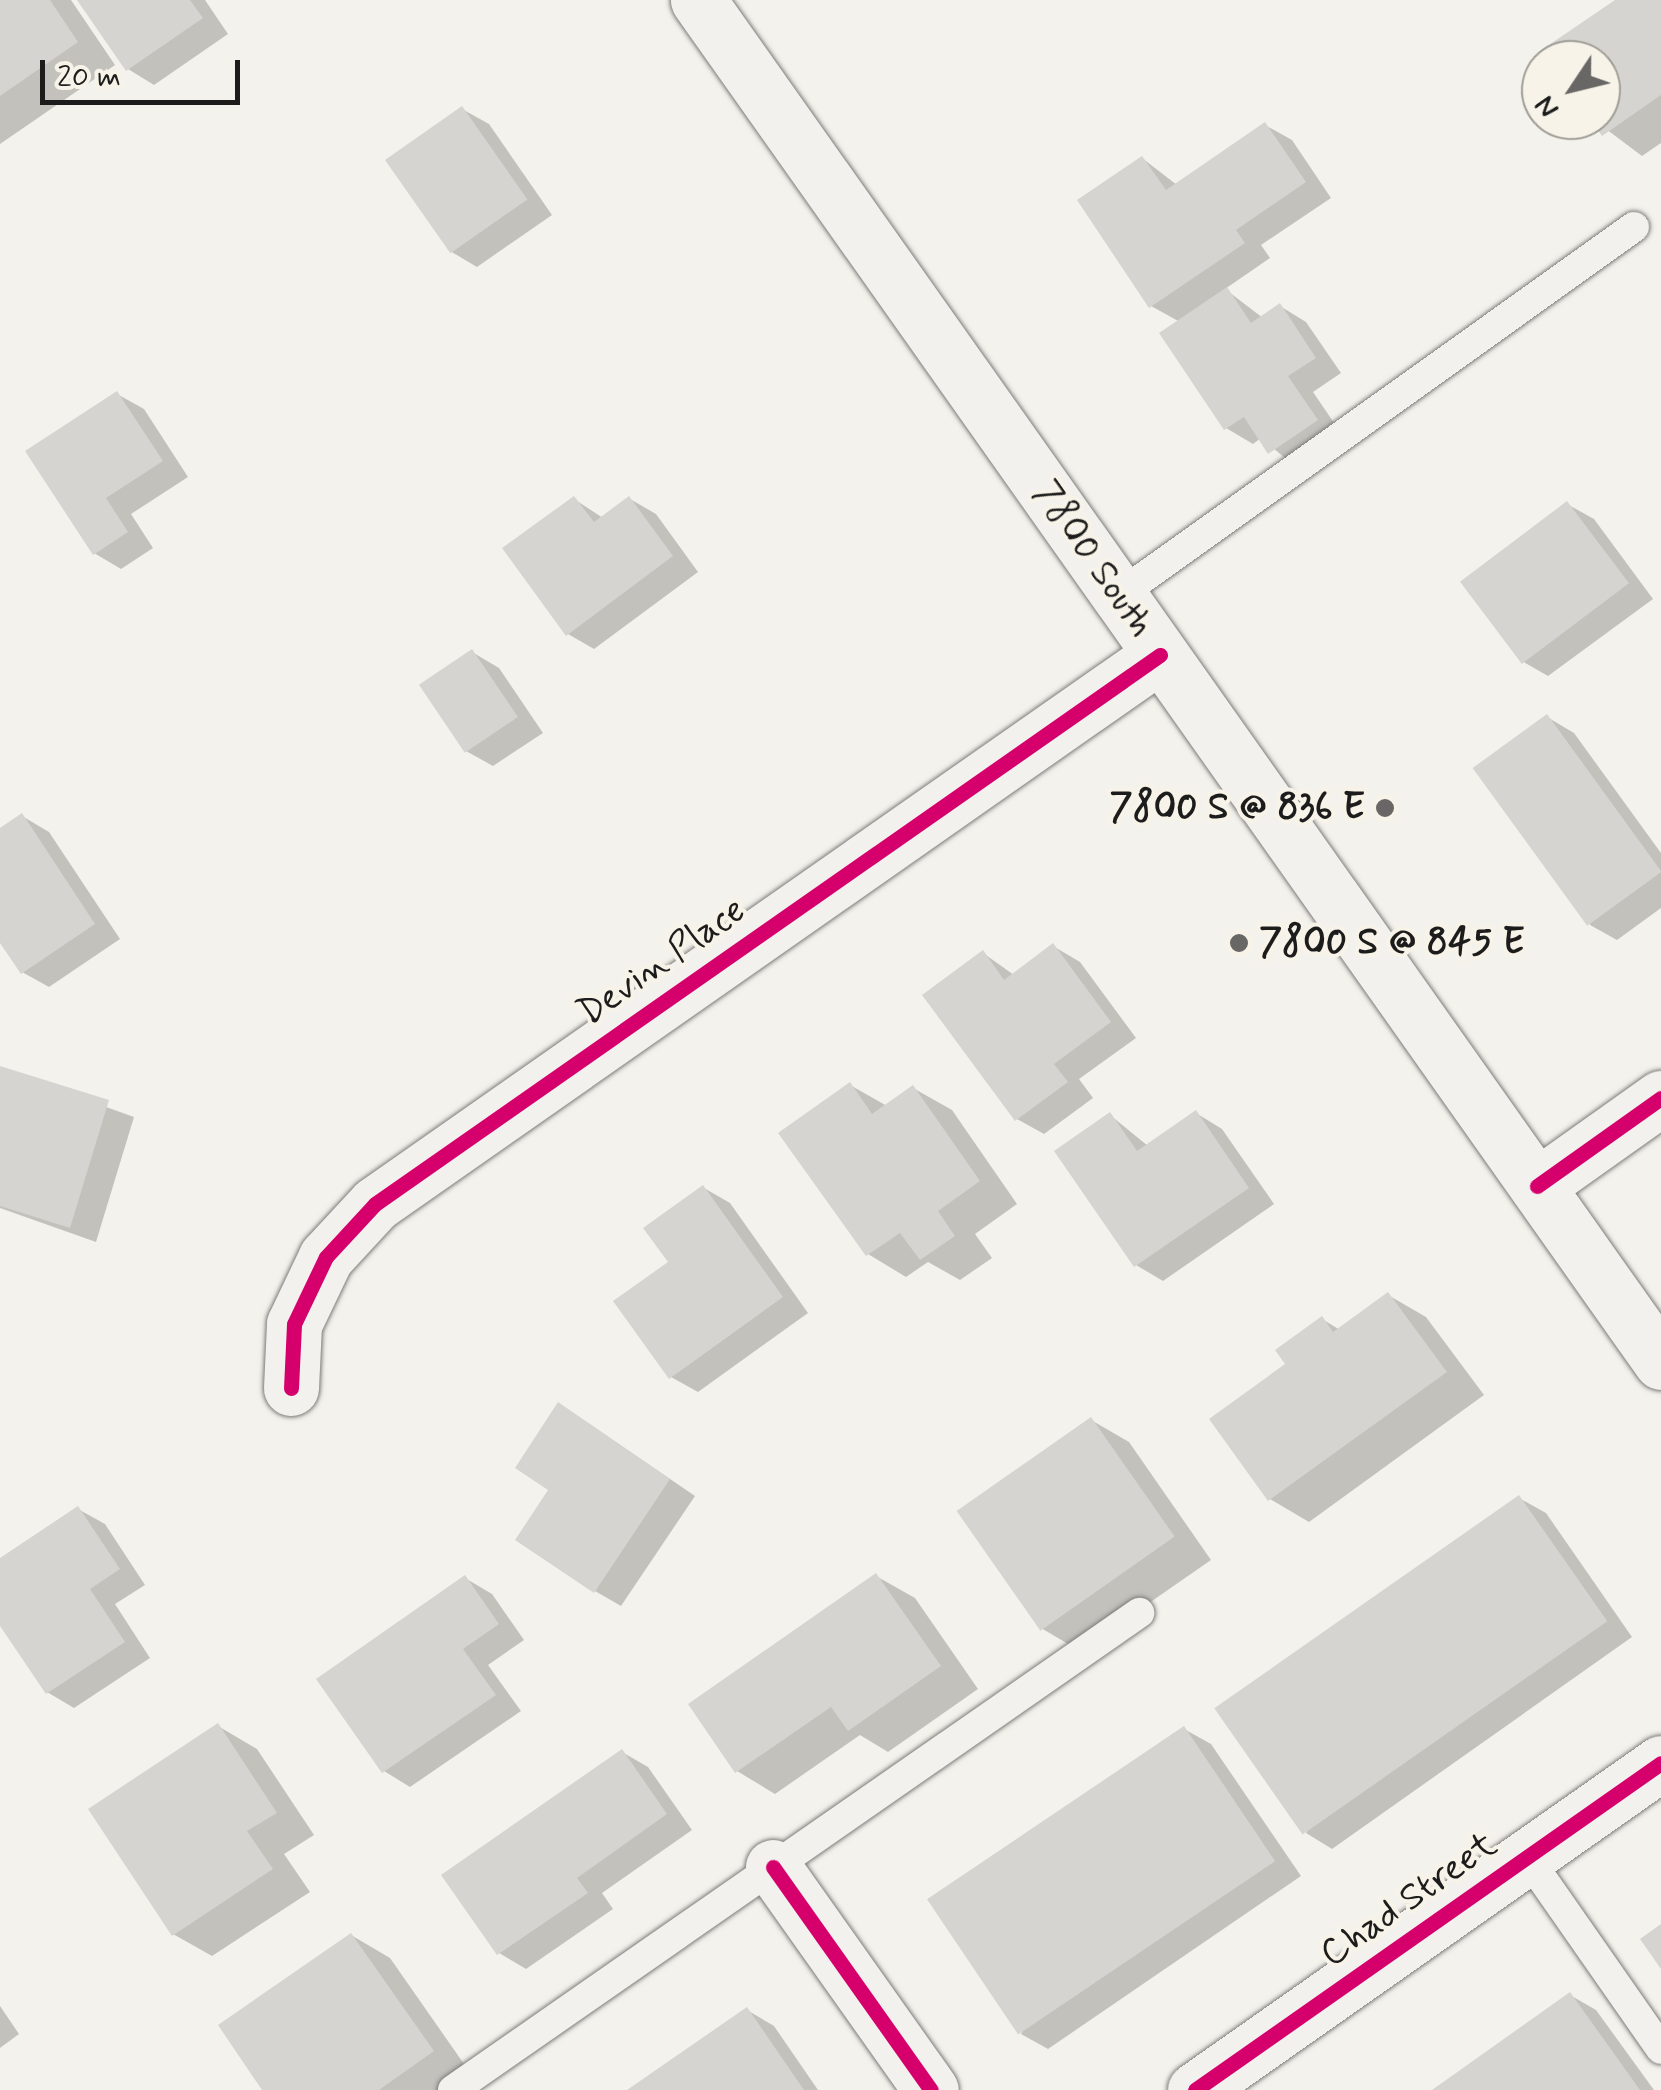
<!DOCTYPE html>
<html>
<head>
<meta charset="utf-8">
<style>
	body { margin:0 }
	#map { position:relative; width:1661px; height:2090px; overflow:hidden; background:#f4f2ec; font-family:Mynerve,sans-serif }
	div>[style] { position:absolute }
	.shadow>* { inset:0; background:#0003 }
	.building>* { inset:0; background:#d5d4d0; transform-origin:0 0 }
	.roads { filter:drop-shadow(0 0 2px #7d7c7a) drop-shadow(0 0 2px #7d7c7a) }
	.service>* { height:30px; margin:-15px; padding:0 15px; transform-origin:15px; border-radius:15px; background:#f2f1ed }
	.minor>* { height:55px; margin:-27.5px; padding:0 27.5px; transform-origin:27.5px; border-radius:27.5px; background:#f2f1ed }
	.secondary>* { height:55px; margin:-27.5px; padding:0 27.5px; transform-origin:27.5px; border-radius:27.5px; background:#f2f1ed }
	.cycleway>* { height:15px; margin:-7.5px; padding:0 7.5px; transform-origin:7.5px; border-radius:7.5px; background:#d6006c }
	.dots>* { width:28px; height:28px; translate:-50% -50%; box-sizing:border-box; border:5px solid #f7f3e8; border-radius:50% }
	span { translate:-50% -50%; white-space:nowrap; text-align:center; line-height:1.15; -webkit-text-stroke:8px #f7f3e8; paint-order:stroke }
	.street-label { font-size:38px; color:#1c1c1c }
	.poi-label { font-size:38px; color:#1c1c1c; font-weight:700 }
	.right { translate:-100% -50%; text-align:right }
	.left { translate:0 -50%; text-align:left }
	.north { position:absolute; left:1521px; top:40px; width:100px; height:100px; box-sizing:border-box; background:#f7f3e8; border:2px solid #9f9d96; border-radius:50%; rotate:235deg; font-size:28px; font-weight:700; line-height:40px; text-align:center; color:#1c1c1c }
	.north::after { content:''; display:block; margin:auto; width:35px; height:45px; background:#686765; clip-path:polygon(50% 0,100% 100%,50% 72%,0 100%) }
	.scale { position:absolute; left:40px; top:60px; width:200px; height:45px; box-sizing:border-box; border:5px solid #1c1c1c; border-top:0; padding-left:12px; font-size:30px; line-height:35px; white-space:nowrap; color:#1c1c1c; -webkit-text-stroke:8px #f7f3e8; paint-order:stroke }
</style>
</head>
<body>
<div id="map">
	<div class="shadow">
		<i style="clip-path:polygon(0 0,71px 0,115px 65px,0 144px)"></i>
		<i style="clip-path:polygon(80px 0,205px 0,228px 34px,154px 85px,128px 69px)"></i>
		<i style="clip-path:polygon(1619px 0,1661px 0,1661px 143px,1642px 156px,1594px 120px,1601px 60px,1553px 60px)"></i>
		<i style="clip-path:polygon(462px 109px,489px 124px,552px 215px,477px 267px,450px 251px)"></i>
		<i style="clip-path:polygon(1265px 125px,1292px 140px,1331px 198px,1261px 245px,1270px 258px,1225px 289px,1263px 318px,1280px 306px,1306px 322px,1341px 373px,1313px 392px,1343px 436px,1297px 468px,1261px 438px,1253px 444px,1226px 428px,1180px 322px,1151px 306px,1142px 158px,1177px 185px)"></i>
		<i style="clip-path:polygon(117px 394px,144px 409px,188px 477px,131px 514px,153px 548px,121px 569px,94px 553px)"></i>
		<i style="clip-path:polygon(574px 499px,603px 518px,630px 499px,656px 514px,698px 572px,594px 649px,568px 634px)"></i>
		<i style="clip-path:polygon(1567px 504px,1594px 519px,1653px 599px,1548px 676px,1522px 661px)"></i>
		<i style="clip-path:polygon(472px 652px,499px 668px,543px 733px,493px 766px,466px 751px)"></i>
		<i style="clip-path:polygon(1547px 717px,1574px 733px,1661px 853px,1661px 908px,1617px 940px,1590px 925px)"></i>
		<i style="clip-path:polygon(22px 816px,49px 832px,120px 939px,49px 987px,22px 972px,0 939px,0 831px)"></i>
		<i style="clip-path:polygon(1053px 946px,1080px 962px,1136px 1038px,1079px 1079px,1093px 1098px,1044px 1134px,1017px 1119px,983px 953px,1014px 975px)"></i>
		<i style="clip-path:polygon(0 1069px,134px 1117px,96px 1242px,0 1208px)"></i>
		<i style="clip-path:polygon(850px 1085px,887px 1106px,913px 1088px,952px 1110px,1017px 1204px,975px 1234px,992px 1258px,960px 1280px,928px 1262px,906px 1277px,868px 1254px)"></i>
		<i style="clip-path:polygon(1196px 1113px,1222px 1129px,1274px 1204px,1163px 1281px,1136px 1265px,1110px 1115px,1148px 1146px)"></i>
		<i style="clip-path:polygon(704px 1188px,730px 1203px,808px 1313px,698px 1392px,671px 1377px,671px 1262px)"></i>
		<i style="clip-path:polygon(1388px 1295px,1426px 1317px,1484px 1395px,1309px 1522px,1270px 1499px,1288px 1364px,1322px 1319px,1340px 1330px)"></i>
		<i style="clip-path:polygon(1091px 1420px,1129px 1442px,1211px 1560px,1080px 1651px,1041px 1628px)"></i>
		<i style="clip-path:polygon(585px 1421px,695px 1496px,621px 1606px,595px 1591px,551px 1490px)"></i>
		<i style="clip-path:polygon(1519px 1498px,1546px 1513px,1632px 1637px,1332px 1849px,1306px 1833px)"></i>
		<i style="clip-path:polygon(78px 1509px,105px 1524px,145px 1585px,115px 1604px,150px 1658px,74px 1708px,47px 1692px,0 1621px,0 1561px)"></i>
		<i style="clip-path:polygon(876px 1576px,915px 1598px,978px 1689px,888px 1752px,860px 1735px,775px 1794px,737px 1771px)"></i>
		<i style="clip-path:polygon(465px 1578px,492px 1594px,524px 1640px,488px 1665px,521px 1711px,410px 1787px,384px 1771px)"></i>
		<i style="clip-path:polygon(218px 1726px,257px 1749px,314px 1835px,284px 1854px,310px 1892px,212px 1956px,173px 1934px)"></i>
		<i style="clip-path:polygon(1184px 1729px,1211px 1744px,1301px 1876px,1048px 2049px,1021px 2034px)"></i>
		<i style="clip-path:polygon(622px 1752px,648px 1767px,692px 1830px,602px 1893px,613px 1909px,526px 1969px,499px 1953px)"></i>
		<i style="clip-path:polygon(351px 1935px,390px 1958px,471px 2074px,448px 2090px,265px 2090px)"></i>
		<i style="clip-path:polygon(1570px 1995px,1596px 2010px,1654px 2090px,1437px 2090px)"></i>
		<i style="clip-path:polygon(0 2006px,19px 2034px,0 2048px)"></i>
		<i style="clip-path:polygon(747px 2010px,774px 2026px,818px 2090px,632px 2090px)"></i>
	</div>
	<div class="building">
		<i style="clip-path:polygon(0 0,50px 0,78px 42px,0 96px)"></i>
		<i style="clip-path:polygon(77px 0,190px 0,203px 18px,126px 71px)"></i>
		<i style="clip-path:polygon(1615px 0,1661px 0,1661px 95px,1602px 136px,1591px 120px,1601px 120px,1601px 60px,1550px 60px,1543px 49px)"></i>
		<i style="left:462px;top:106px;width:114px;height:94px;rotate:55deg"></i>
		<i style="clip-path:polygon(1265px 122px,1306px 182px,1236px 230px,1245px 243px,1149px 308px,1077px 200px,1142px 156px,1166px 190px)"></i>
		<i style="clip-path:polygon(1227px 287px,1251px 323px,1280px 303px,1316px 358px,1288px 376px,1318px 420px,1268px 454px,1244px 417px,1224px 430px,1159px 333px)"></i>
		<i style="clip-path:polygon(117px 391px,163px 461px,106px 498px,128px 532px,93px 555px,25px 451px)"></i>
		<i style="clip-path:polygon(574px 496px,594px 522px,629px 496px,673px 556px,566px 636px,502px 548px)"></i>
		<i style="left:1567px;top:501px;width:103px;height:134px;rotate:53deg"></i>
		<i style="left:472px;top:649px;width:82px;height:64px;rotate:56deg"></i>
		<i style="left:1547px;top:714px;width:195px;height:92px;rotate:54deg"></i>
		<i style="clip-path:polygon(22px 813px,95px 924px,21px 974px,0 943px,0 828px)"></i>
		<i style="clip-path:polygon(1053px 943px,1111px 1022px,1054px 1064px,1068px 1082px,1015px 1121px,922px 995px,983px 950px,1004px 980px)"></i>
		<i style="clip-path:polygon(0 1066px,109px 1100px,70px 1228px,0 1206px)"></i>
		<i style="clip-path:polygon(850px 1082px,872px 1114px,913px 1085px,980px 1181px,938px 1211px,955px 1236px,920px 1260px,900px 1233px,866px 1256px,778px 1133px)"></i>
		<i style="clip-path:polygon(1196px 1110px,1249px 1188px,1134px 1267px,1054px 1151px,1110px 1112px,1137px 1151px)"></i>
		<i style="clip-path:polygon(703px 1185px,783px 1297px,669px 1379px,613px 1301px,668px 1262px,643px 1228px)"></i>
		<i style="clip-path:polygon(1388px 1292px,1447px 1372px,1268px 1501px,1209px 1419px,1285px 1364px,1275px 1350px,1322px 1316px,1333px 1332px)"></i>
		<i style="clip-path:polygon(558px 1402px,670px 1479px,594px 1593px,515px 1540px,548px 1490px,515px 1468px)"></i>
		<i style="left:1091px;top:1417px;width:146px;height:164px;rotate:55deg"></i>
		<i style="left:1519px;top:1495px;width:154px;height:372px;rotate:55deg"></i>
		<i style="clip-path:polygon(78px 1506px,120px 1569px,90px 1589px,125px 1642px,46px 1694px,0 1626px,0 1558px)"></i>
		<i style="clip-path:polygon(876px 1573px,941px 1666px,848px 1731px,831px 1707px,735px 1773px,688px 1704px)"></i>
		<i style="clip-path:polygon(465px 1575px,499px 1624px,463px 1649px,496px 1695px,382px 1773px,316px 1679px)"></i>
		<i style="clip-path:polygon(218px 1723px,277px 1813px,247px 1831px,273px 1869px,172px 1936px,88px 1809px)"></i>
		<i style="left:1184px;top:1726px;width:163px;height:310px;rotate:56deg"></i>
		<i style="clip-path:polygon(622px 1749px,667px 1814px,577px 1878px,588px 1893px,497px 1955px,441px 1875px)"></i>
		<i style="clip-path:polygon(1661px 1924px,1661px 1969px,1640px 1939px)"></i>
		<i style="clip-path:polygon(351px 1933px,434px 2051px,379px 2090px,262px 2090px,218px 2025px)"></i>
		<i style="clip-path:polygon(1570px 1992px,1640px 2090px,1432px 2090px)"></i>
		<i style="clip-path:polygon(747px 2007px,804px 2090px,627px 2090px)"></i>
	</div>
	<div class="roads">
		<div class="service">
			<i style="left:1119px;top:595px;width:633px;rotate:-35.55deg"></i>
			<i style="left:1527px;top:1857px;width:234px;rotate:55.1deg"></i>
			<i style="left:453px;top:2090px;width:836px;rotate:-34.81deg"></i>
		</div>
		<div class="minor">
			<i style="left:1537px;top:1186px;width:152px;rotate:-35.4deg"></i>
			<i style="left:291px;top:1388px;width:64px;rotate:-87.3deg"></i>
			<i style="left:294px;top:1324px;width:74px;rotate:-64.5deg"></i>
			<i style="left:326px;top:1257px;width:72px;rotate:-47.2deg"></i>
			<i style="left:375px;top:1204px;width:958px;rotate:-34.97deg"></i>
			<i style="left:773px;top:1867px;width:273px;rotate:54.7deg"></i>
			<i style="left:1195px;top:2090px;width:569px;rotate:-35.06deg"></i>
		</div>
		<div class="secondary">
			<i style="left:698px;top:0;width:1668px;rotate:54.74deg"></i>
		</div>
	</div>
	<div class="cycleway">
		<i style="left:1537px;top:1186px;width:152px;rotate:-35.4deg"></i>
		<i style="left:291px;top:1388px;width:64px;rotate:-87.3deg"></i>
		<i style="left:294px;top:1324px;width:74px;rotate:-64.5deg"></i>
		<i style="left:326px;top:1257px;width:72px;rotate:-47.2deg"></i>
		<i style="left:375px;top:1204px;width:958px;rotate:-34.97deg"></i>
		<i style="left:773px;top:1867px;width:273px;rotate:54.7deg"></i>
		<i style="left:1195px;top:2090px;width:569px;rotate:-35.06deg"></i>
	</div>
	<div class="dots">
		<i style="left:1385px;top:808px;background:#686765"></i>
		<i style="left:1239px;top:943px;background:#686765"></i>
	</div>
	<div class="street-label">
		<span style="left:1093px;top:559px;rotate:55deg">7800 South</span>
		<span style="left:662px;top:962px;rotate:-35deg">Devin Place</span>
		<span style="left:1409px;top:1900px;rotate:-35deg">Chad Street</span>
	</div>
	<div class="poi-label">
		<span class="right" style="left:1365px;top:808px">7800 S @ 836 E</span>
		<span class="left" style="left:1259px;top:943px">7800 S @ 845 E</span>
	</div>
	<div class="north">N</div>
	<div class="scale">20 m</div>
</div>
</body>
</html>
